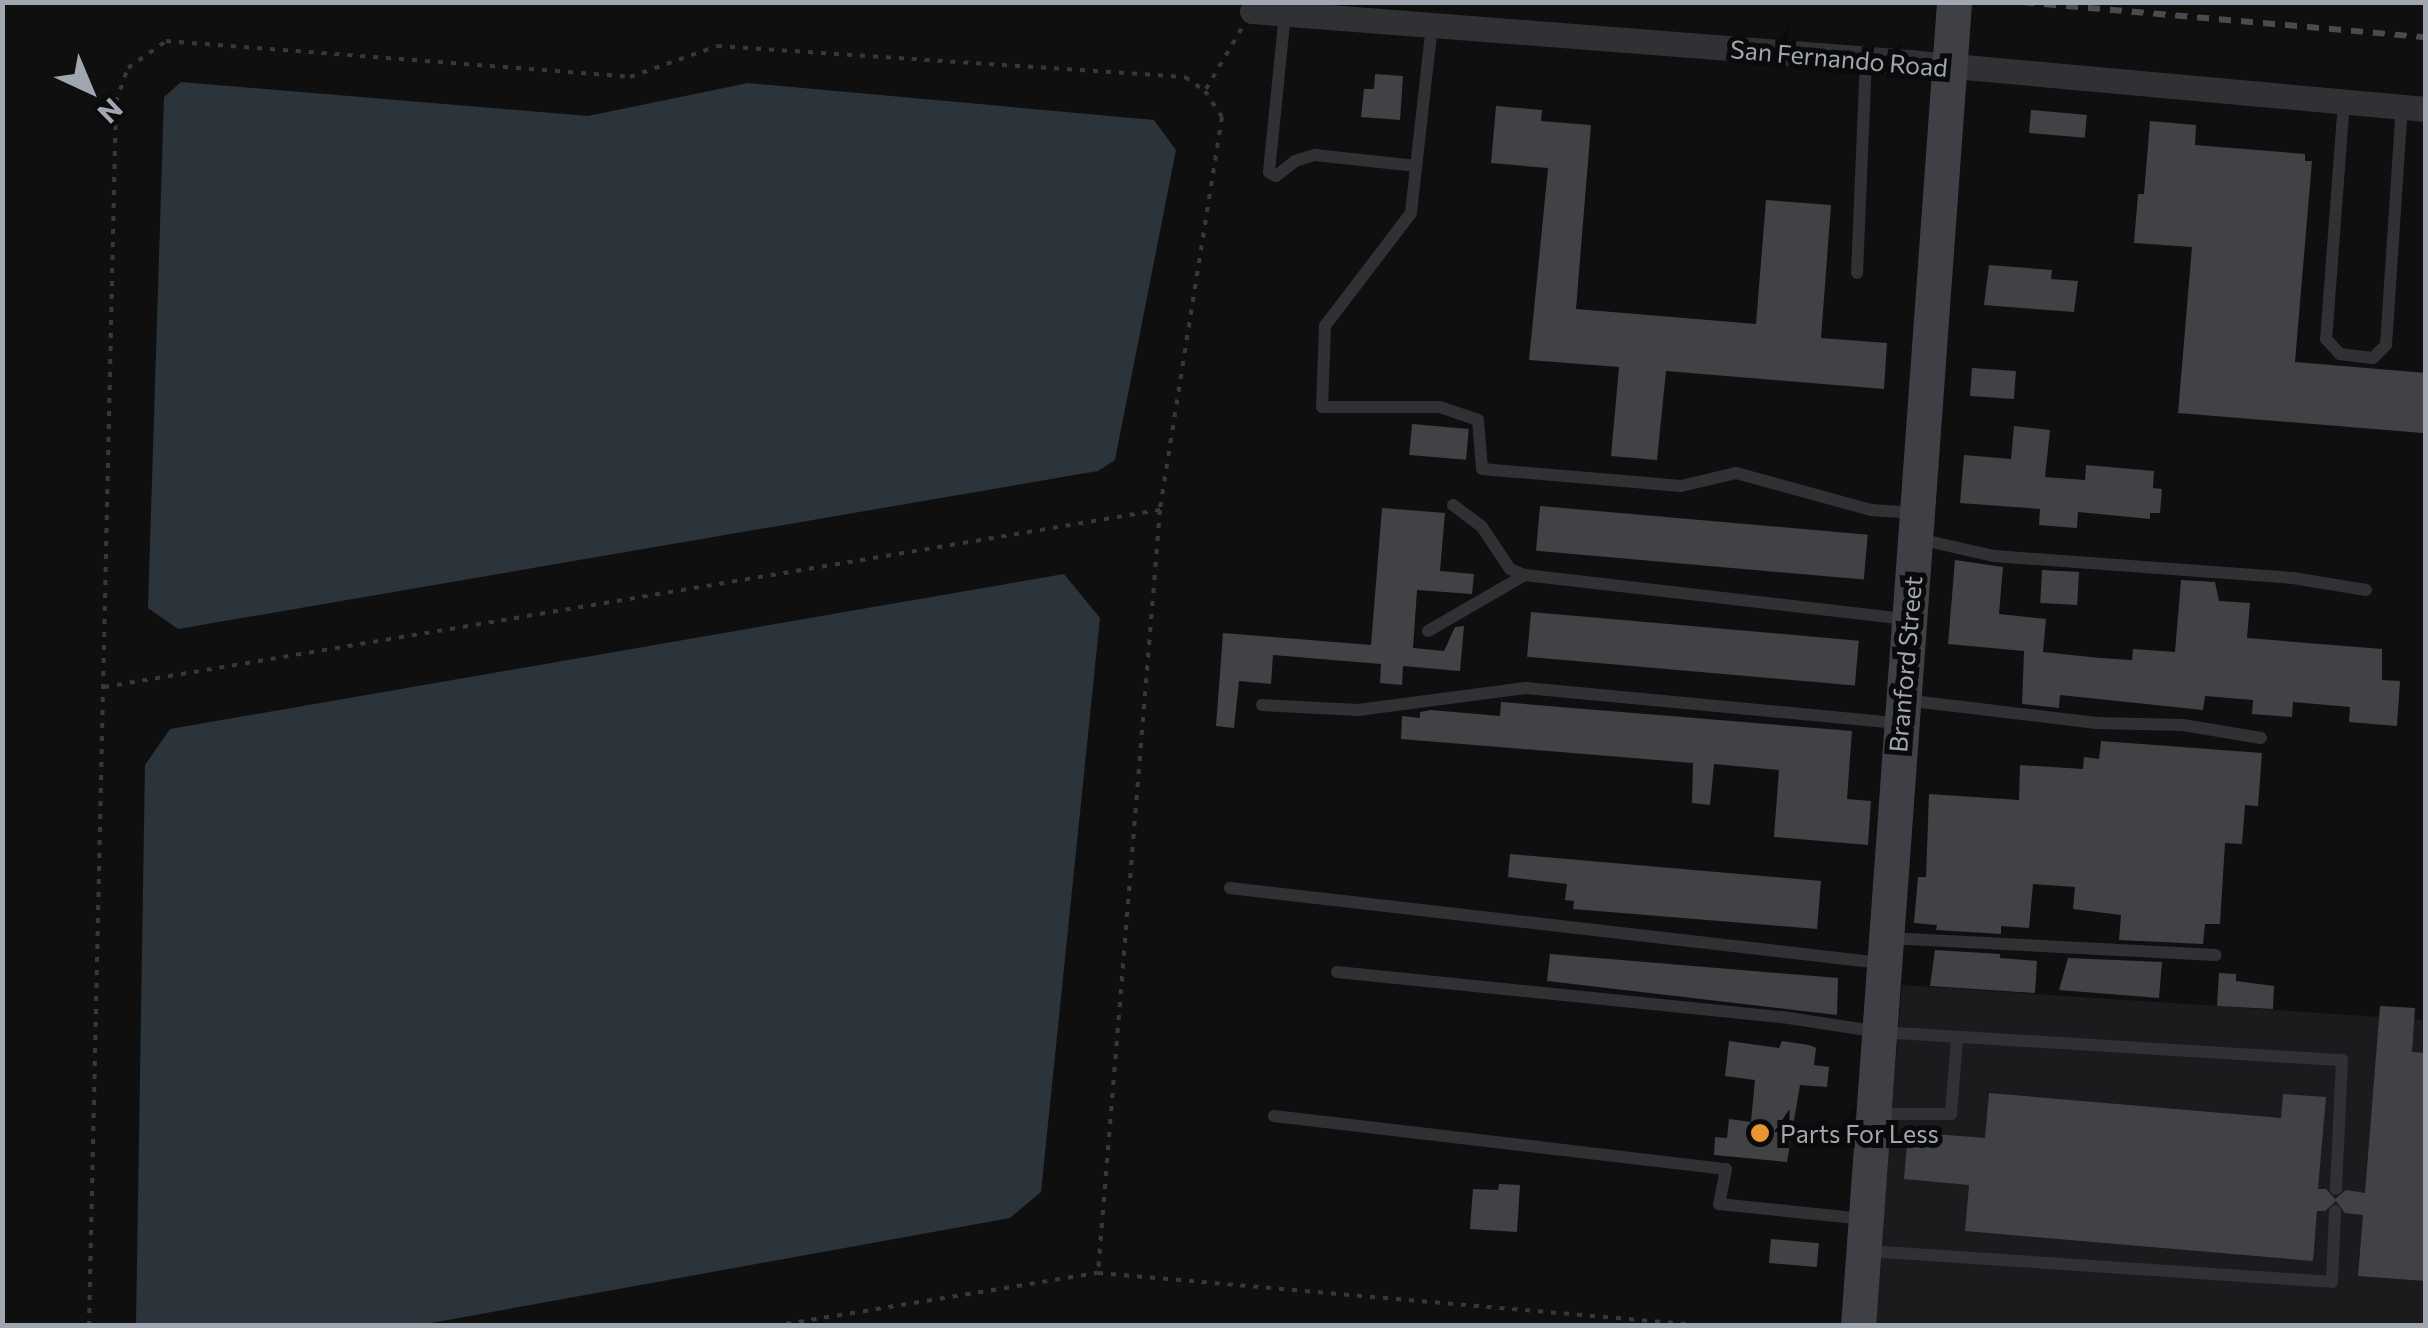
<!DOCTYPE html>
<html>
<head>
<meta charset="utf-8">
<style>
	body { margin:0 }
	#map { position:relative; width:2428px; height:1328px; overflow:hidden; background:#0f0f10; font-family:Commissioner,sans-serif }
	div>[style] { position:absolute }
	.built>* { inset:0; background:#1b1b1d }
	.water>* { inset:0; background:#2b343a }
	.building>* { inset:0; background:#404246; transform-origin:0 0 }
	.path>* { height:4px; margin-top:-2px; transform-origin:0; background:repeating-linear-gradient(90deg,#36383c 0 5px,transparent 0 13px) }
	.lane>* { height:12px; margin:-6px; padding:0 6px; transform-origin:6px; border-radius:6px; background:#303135 }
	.street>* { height:25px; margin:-12.5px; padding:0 12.5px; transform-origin:12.5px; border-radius:12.5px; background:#303135 }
	.secondary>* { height:35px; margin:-17.5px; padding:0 17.5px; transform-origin:17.5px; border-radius:17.5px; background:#3e4045 }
	.rail>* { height:6px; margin-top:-3px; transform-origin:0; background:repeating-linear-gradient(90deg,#494b50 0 12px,transparent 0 22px) }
	.dots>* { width:28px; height:28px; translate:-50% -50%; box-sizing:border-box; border:5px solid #0a0a0b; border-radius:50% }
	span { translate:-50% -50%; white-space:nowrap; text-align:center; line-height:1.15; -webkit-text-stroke:10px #0a0a0b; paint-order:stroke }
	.street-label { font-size:25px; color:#a0a7b0 }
	.poi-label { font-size:25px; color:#a0a7b0 }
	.left { translate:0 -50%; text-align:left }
	.frame { position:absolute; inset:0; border:5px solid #a0a7b0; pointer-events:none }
	.north { position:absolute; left:40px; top:40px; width:100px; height:100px; -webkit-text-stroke:8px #0a0a0b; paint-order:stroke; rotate:136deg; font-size:28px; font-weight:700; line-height:40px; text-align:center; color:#a0a7b0 }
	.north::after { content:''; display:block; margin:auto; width:35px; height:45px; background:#a0a7b0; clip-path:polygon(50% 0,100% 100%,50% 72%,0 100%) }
</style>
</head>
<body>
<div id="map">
	<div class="built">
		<i style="clip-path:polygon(1902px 985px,2425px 1020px,2425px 1325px,1874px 1326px)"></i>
	</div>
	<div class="water">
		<i style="clip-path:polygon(181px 82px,588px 116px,748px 83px,1154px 120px,1176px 150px,1115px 460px,1098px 471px,178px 629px,148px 608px,164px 97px)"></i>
		<i style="clip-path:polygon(1064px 574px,1100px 618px,1041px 1192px,1010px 1218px,420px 1325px,136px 1325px,145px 765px,170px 729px)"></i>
	</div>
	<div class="building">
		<i style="clip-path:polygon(1375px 74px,1403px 76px,1400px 120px,1361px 117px,1364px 89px,1374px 89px)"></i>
		<i style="clip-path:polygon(1496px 106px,1542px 110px,1541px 121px,1591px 125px,1576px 309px,1756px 324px,1766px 200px,1831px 205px,1821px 338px,1887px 343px,1884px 389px,1666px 371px,1657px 460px,1611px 456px,1619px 367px,1529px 360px,1548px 168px,1491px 163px)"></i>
		<i style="left:2031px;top:110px;width:56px;height:23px;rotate:5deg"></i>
		<i style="clip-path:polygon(2150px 121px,2196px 125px,2195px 145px,2305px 154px,2305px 161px,2312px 161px,2295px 362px,2426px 373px,2423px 433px,2178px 413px,2192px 247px,2134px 243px,2138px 194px,2144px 194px)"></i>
		<i style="clip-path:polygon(1989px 265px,2052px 270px,2051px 279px,2078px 281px,2074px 312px,1984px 305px)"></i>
		<i style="left:1972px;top:368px;width:44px;height:28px;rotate:4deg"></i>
		<i style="left:1412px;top:424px;width:57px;height:31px;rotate:5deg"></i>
		<i style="clip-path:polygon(2014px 426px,2050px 430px,2045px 477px,2085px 480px,2086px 465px,2154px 471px,2153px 488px,2162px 489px,2160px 513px,2150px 513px,2150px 519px,2078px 512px,2077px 528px,2039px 525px,2040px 509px,1960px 503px,1964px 455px,2011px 459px)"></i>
		<i style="left:1540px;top:506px;width:329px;height:45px;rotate:5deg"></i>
		<i style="clip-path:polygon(1382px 508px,1445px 513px,1440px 571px,1474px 574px,1472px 594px,1417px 590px,1413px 648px,1444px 651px,1455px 627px,1464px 626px,1460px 671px,1403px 666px,1402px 685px,1380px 683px,1381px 664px,1273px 655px,1271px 684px,1239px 681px,1234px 728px,1216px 726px,1223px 633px,1371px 645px)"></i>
		<i style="clip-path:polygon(1955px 560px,2003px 567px,1999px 614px,2046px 619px,2043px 652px,2100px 658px,2132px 660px,2133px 649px,2175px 652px,2181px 580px,2215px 582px,2219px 601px,2250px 603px,2247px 638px,2382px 649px,2382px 680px,2400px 681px,2397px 726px,2349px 722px,2350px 707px,2293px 702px,2292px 717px,2252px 714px,2253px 700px,2205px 696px,2203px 710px,2060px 695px,2059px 708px,2022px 704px,2024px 651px,1948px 644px)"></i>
		<i style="left:2042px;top:570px;width:37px;height:33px;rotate:3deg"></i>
		<i style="left:1531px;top:612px;width:329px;height:45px;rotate:5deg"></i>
		<i style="clip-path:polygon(1501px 702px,1852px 731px,1847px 799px,1871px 801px,1868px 845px,1774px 837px,1779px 770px,1714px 764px,1710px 805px,1692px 803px,1693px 763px,1401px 739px,1402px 716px,1420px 718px,1420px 712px,1431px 710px,1500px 716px)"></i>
		<i style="clip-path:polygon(2101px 741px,2262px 753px,2258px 806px,2245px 805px,2242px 844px,2225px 843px,2220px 924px,2205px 924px,2203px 944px,2119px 940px,2121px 915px,2073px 909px,2075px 887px,2033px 884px,2029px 928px,2001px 926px,2001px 934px,1936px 930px,1937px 925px,1914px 923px,1918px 877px,1926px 877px,1929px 794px,2019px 800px,2020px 765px,2083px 769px,2084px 757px,2099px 759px)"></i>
		<i style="clip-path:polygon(1510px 854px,1821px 881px,1817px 929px,1573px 909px,1574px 901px,1565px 900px,1567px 884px,1508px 877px)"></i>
		<i style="clip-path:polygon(1935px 950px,2000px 954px,2000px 958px,2037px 961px,2035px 993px,1930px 986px)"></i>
		<i style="clip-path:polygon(1550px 954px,1838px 978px,1837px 1015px,1547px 981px)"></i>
		<i style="clip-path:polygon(2068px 958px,2162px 962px,2159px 998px,2059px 990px)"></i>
		<i style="clip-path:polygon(2219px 973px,2236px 974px,2236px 981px,2274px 986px,2273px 1009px,2217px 1006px)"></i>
		<i style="clip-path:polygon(2380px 1006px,2415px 1008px,2412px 1052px,2426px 1053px,2426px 1281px,2358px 1276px,2363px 1215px,2345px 1213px,2336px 1201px,2325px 1211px,2317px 1211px,2313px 1261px,1965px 1231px,1969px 1185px,1904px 1179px,1908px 1132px,1985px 1138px,1989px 1093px,2281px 1118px,2283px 1094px,2326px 1097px,2318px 1189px,2326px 1189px,2335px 1199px,2346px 1190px,2365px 1193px)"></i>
		<i style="clip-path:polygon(1729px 1041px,1779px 1048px,1782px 1041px,1809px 1045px,1816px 1048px,1814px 1065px,1829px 1067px,1827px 1087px,1800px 1085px,1787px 1162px,1714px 1155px,1715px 1137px,1727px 1138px,1729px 1119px,1751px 1122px,1755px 1080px,1725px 1076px)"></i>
		<i style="clip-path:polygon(1499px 1184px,1520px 1185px,1517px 1232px,1470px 1229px,1473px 1189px,1498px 1190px)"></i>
		<i style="left:1771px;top:1239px;width:48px;height:24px;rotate:5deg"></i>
	</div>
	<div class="path">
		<i style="left:1206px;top:89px;width:71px;rotate:-59.5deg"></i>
		<i style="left:104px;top:687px;width:1071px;rotate:-9.52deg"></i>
		<i style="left:89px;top:1326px;width:1224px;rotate:-88.74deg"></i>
		<i style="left:116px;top:102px;width:36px;rotate:-71deg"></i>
		<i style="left:128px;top:68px;width:47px;rotate:-35.4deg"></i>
		<i style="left:166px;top:41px;width:465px;rotate:4.4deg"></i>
		<i style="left:630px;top:77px;width:92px;rotate:-19.6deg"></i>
		<i style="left:717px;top:46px;width:469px;rotate:3.8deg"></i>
		<i style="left:1185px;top:77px;width:24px;rotate:35deg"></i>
		<i style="left:1205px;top:91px;width:31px;rotate:57deg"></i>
		<i style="left:1222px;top:117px;width:398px;rotate:99deg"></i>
		<i style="left:1160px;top:510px;width:766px;rotate:94.65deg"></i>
		<i style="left:773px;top:1326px;width:329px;rotate:-9.3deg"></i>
		<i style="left:1098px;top:1273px;width:613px;rotate:4.96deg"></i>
	</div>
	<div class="lane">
		<i style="left:1285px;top:14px;width:159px;rotate:95.8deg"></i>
		<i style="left:1269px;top:172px;width:8px;rotate:30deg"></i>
		<i style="left:1276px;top:176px;width:24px;rotate:-38deg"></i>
		<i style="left:1295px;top:161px;width:21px;rotate:-17deg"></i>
		<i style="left:1315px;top:155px;width:102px;rotate:6.2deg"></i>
		<i style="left:1432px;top:25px;width:189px;rotate:96.4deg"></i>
		<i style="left:1411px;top:213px;width:142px;rotate:127.3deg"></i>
		<i style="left:1325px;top:326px;width:81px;rotate:92.1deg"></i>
		<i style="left:1322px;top:407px;width:118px"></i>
		<i style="left:1440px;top:407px;width:40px;rotate:18.9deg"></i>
		<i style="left:1478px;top:420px;width:49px;rotate:85.3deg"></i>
		<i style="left:1482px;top:469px;width:200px;rotate:4.9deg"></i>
		<i style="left:1681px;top:486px;width:57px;rotate:-13.3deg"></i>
		<i style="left:1736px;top:473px;width:140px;rotate:15.3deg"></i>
		<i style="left:1871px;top:510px;width:46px;rotate:3.7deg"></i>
		<i style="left:2344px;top:101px;width:239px;rotate:94.3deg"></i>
		<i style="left:2326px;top:339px;width:21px;rotate:47deg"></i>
		<i style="left:2340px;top:354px;width:33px;rotate:7deg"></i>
		<i style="left:2373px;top:358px;width:18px;rotate:-45deg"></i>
		<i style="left:2386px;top:345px;width:240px;rotate:-86.2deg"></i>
		<i style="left:1857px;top:273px;width:212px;rotate:-87.6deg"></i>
		<i style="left:1453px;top:505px;width:36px;rotate:37deg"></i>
		<i style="left:1482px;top:527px;width:50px;rotate:56.3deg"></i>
		<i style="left:1510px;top:569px;width:16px;rotate:22deg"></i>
		<i style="left:1525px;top:575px;width:384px;rotate:6.6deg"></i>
		<i style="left:1919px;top:539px;width:77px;rotate:12.8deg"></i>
		<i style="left:1994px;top:556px;width:300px;rotate:4.2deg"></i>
		<i style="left:2293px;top:578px;width:74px;rotate:9.3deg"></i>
		<i style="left:1428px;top:631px;width:112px;rotate:-30deg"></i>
		<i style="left:1904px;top:700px;width:194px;rotate:6.8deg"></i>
		<i style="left:2097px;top:723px;width:86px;rotate:1.3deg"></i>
		<i style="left:2183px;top:725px;width:79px;rotate:9.5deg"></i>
		<i style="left:1262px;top:705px;width:96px;rotate:3deg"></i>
		<i style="left:1358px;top:710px;width:169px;rotate:-7.5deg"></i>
		<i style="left:1526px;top:688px;width:373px;rotate:5.4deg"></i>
		<i style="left:1230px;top:888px;width:655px;rotate:6.57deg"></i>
		<i style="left:1889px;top:938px;width:327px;rotate:3deg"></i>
		<i style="left:1337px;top:972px;width:447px;rotate:5.8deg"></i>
		<i style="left:1782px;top:1017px;width:99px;rotate:8.7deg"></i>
		<i style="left:1880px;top:1032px;width:463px;rotate:3.5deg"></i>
		<i style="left:2342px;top:1060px;width:129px;rotate:92.7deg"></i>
		<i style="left:1875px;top:1114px;width:76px"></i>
		<i style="left:1951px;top:1114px;width:75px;rotate:-85.4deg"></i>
		<i style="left:1274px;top:1116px;width:455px;rotate:6.7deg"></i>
		<i style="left:1726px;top:1169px;width:36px;rotate:101deg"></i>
		<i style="left:1719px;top:1204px;width:145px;rotate:5.9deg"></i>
		<i style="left:1867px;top:1251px;width:466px;rotate:3.8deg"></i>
		<i style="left:2332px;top:1282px;width:71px;rotate:-87.6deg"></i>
	</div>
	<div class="street">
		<i style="left:1252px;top:11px;width:659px;rotate:4.44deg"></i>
		<i style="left:1909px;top:62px;width:519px;rotate:5.19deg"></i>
	</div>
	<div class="secondary">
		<i style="left:1858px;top:1326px;width:1327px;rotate:-85.85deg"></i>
	</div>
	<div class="rail">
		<i style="left:2022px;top:2px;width:406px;rotate:5deg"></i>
	</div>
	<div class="dots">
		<i style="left:1760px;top:1133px;background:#e8972f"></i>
	</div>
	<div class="street-label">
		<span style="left:1839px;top:58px;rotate:5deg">San Fernando Road</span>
		<span style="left:1905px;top:664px;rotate:-85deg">Branford Street</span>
	</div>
	<div class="poi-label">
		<span class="left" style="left:1780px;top:1133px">Parts For Less</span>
	</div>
	<div class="frame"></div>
	<div class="north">N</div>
</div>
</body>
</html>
